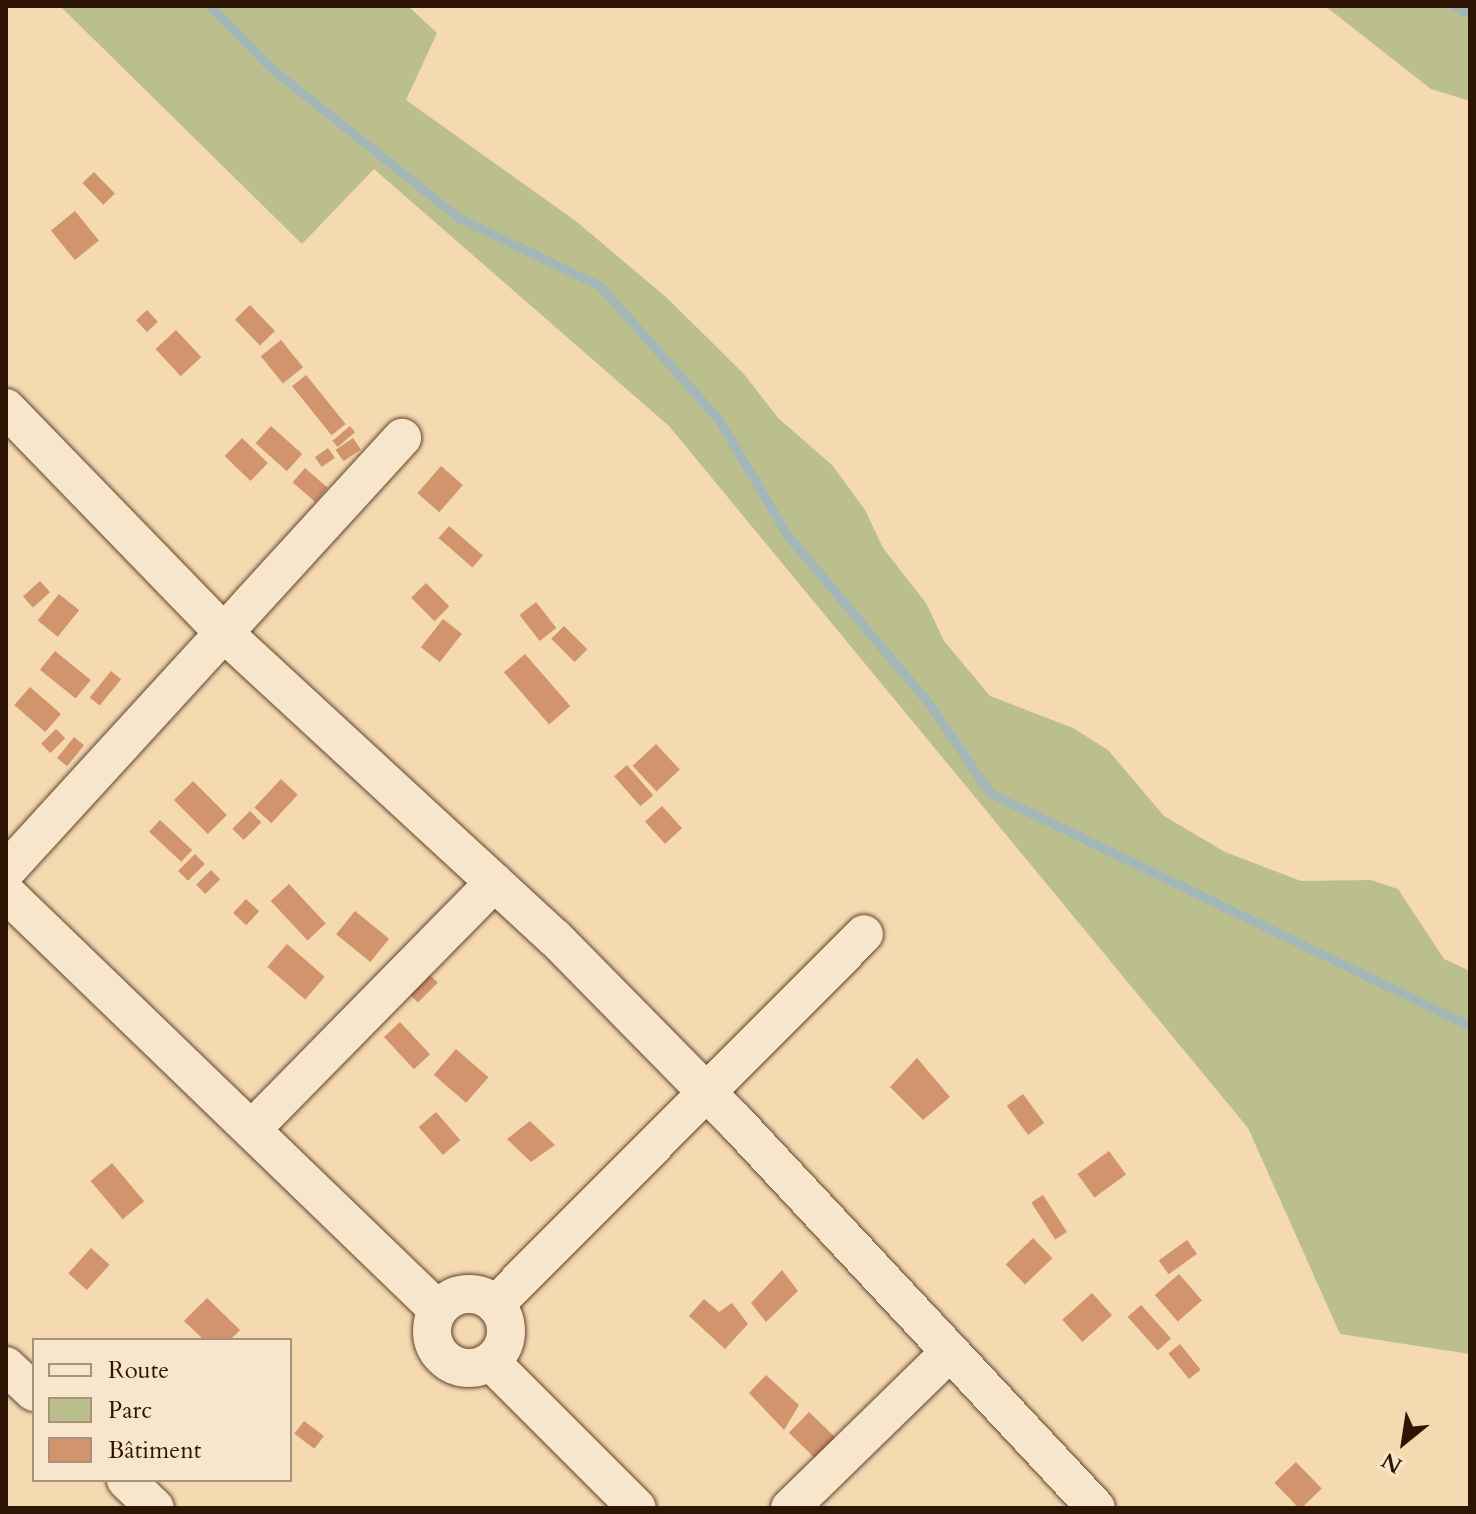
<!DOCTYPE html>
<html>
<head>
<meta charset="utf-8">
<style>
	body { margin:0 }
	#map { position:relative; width:1476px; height:1514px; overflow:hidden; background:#f5d9b1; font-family:Cardo,serif }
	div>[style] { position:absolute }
	.green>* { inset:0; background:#babf8d }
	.stream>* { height:9px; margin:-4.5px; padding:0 4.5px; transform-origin:4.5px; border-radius:4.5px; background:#a3b7b8 }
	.building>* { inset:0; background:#d2946c; transform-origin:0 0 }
	.roads { filter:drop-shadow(0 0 2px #60452e) drop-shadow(0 0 2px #60452e) }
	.minor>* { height:38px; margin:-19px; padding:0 19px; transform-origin:19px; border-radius:19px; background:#f8e6cc }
	.minor>.ring { margin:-19px; padding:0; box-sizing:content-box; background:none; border:38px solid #f8e6cc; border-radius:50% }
	span { translate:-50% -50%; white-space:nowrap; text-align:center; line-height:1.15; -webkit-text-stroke:6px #f8e6cc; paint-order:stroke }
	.frame { position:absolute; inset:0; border:8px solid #2e1402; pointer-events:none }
	.legend { position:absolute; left:32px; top:1338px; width:260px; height:144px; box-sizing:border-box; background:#f8e6cc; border:2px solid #a7927b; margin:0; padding:10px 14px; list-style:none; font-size:24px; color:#2e1402 }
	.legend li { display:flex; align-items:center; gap:16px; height:40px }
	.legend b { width:40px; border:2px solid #a7927b }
	.north { position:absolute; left:1364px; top:1402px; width:80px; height:80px; -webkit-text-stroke:6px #f8e6cc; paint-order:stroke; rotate:210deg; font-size:22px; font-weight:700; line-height:32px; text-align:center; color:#2e1402 }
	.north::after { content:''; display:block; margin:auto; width:28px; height:36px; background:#2e1402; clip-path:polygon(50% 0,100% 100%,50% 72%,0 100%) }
</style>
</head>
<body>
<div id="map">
	<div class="green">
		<i style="clip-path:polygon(60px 6px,408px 6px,437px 33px,406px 100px,577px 222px,667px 298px,744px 374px,778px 418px,832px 465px,865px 510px,883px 548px,926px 603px,944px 641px,990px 696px,1073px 728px,1108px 750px,1164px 816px,1225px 852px,1301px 881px,1371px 880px,1398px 889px,1444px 959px,1470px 971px,1470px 1354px,1340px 1334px,1248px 1128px,669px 426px,374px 169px,302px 244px)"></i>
		<i style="clip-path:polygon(1325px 6px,1470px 6px,1470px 101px,1431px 89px)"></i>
	</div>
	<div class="stream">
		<i style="left:210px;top:6px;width:87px;rotate:45.5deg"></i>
		<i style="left:271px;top:68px;width:241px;rotate:38.6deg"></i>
		<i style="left:459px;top:218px;width:157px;rotate:25.7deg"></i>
		<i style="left:600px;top:286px;width:179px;rotate:48.4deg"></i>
		<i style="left:719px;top:420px;width:135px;rotate:59.3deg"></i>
		<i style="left:788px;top:536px;width:217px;rotate:49.9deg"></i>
		<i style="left:928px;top:702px;width:110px;rotate:55.7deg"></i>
		<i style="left:990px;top:793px;width:534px;rotate:25.89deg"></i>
		<i style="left:1453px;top:6px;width:19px;rotate:25deg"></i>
	</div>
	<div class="building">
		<i style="left:94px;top:172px;width:30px;height:16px;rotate:46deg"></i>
		<i style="left:75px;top:211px;width:38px;height:31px;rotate:51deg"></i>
		<i style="left:250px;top:305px;width:36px;height:21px;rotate:46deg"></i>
		<i style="left:147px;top:310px;width:16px;height:15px;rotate:47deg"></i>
		<i style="left:176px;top:330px;width:37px;height:28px;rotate:47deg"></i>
		<i style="left:281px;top:340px;width:35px;height:26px;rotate:51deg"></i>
		<i style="left:306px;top:375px;width:63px;height:18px;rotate:51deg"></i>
		<i style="left:271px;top:426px;width:42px;height:23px;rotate:42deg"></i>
		<i style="left:350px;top:426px;width:8px;height:23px;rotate:50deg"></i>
		<i style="left:242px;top:438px;width:36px;height:25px;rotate:44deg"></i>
		<i style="left:353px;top:438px;width:14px;height:21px;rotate:56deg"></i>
		<i style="left:328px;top:448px;width:12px;height:16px;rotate:55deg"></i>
		<i style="left:441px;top:466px;width:29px;height:36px;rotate:41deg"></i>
		<i style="left:305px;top:468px;width:30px;height:19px;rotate:41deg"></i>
		<i style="left:449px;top:526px;width:45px;height:16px;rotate:41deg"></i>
		<i style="left:40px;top:581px;width:15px;height:23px;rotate:48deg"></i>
		<i style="left:426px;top:583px;width:33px;height:21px;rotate:45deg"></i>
		<i style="left:59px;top:594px;width:26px;height:34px;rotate:39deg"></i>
		<i style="left:536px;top:602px;width:33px;height:21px;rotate:52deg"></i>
		<i style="left:443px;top:619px;width:24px;height:36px;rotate:38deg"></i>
		<i style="left:564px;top:626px;width:33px;height:18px;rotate:45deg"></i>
		<i style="left:55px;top:651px;width:46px;height:24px;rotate:39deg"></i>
		<i style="left:525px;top:654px;width:69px;height:28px;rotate:49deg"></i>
		<i style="left:111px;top:671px;width:13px;height:34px;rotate:39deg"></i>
		<i style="left:30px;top:687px;width:41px;height:24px;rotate:41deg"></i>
		<i style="left:56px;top:729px;width:13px;height:21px;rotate:45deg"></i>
		<i style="left:74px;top:737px;width:13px;height:27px;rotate:39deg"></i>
		<i style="left:656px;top:744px;width:35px;height:32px;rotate:47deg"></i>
		<i style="left:627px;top:765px;width:40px;height:17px;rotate:49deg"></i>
		<i style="left:281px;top:779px;width:23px;height:39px;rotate:43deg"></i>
		<i style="left:193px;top:781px;width:48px;height:27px;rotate:45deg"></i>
		<i style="left:662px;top:806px;width:30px;height:23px;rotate:48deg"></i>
		<i style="left:250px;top:811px;width:16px;height:25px;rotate:45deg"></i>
		<i style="left:160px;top:820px;width:44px;height:16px;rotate:43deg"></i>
		<i style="left:195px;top:854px;width:14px;height:24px;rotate:45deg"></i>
		<i style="left:211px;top:870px;width:13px;height:21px;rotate:45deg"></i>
		<i style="left:289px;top:884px;width:54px;height:25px;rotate:47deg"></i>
		<i style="left:246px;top:899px;width:18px;height:19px;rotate:43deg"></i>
		<i style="left:355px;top:911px;width:44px;height:30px;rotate:39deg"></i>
		<i style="left:287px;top:944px;width:50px;height:30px;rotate:41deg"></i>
		<i style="left:425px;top:970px;width:18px;height:28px;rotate:45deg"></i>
		<i style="left:400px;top:1022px;width:44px;height:22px;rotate:47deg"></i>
		<i style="left:456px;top:1049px;width:43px;height:34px;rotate:41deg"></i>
		<i style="clip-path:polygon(917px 1058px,950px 1097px,923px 1120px,890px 1087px)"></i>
		<i style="left:1023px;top:1094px;width:36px;height:20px;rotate:54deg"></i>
		<i style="left:436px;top:1112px;width:37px;height:23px;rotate:49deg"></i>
		<i style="clip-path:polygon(530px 1121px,555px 1145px,531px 1162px,507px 1139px)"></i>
		<i style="left:1109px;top:1151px;width:29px;height:39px;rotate:54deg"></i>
		<i style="left:112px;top:1163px;width:50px;height:28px;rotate:50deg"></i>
		<i style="left:1043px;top:1195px;width:44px;height:14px;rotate:57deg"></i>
		<i style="left:1033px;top:1238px;width:28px;height:38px;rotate:46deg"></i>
		<i style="left:1187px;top:1240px;width:17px;height:35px;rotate:54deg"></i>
		<i style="left:91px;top:1248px;width:25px;height:34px;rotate:42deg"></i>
		<i style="clip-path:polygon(782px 1270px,798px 1291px,766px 1322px,751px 1303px)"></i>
		<i style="left:1179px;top:1274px;width:35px;height:32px;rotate:49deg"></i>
		<i style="left:1092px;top:1293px;width:30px;height:40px;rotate:48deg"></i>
		<i style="clip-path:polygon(207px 1298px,240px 1330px,230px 1340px,204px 1340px,184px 1321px)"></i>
		<i style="clip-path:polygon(704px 1299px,719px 1312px,732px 1303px,748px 1324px,725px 1349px,689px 1316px)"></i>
		<i style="left:1141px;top:1305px;width:45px;height:18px;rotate:48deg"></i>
		<i style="left:1180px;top:1344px;width:33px;height:15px;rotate:51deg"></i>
		<i style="clip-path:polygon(766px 1375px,799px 1405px,784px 1430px,749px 1393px)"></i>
		<i style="left:809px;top:1412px;width:40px;height:29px;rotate:44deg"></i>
		<i style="left:304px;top:1421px;width:25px;height:16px;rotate:37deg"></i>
		<i style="left:1296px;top:1462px;width:37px;height:30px;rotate:46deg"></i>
	</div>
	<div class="roads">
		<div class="minor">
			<i style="left:6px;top:408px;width:313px;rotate:45.9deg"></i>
			<i style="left:224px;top:633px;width:450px;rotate:42.7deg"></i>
			<i style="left:555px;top:938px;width:257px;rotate:45.5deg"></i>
			<i style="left:735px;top:1121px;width:529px;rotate:46.99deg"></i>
			<i style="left:6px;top:871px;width:587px;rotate:-47.56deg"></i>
			<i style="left:6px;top:893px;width:600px;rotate:43.99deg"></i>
			<i style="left:252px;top:1129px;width:346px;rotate:-45.5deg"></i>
			<i class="ring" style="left:432px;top:1294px;width:36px;height:36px"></i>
			<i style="left:495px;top:1305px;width:523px;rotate:-45.15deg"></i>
			<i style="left:491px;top:1362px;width:206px;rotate:45deg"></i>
			<i style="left:6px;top:1366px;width:38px;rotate:43deg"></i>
			<i style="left:126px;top:1480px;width:40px;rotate:44deg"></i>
			<i style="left:790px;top:1508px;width:223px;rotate:-44.3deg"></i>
		</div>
	</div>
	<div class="frame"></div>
	<ul class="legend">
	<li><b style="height:10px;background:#f8e6cc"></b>Route</li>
	<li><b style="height:22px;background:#babf8d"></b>Parc</li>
	<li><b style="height:22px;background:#d2946c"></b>Bâtiment</li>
	</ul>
	<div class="north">N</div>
</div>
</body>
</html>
